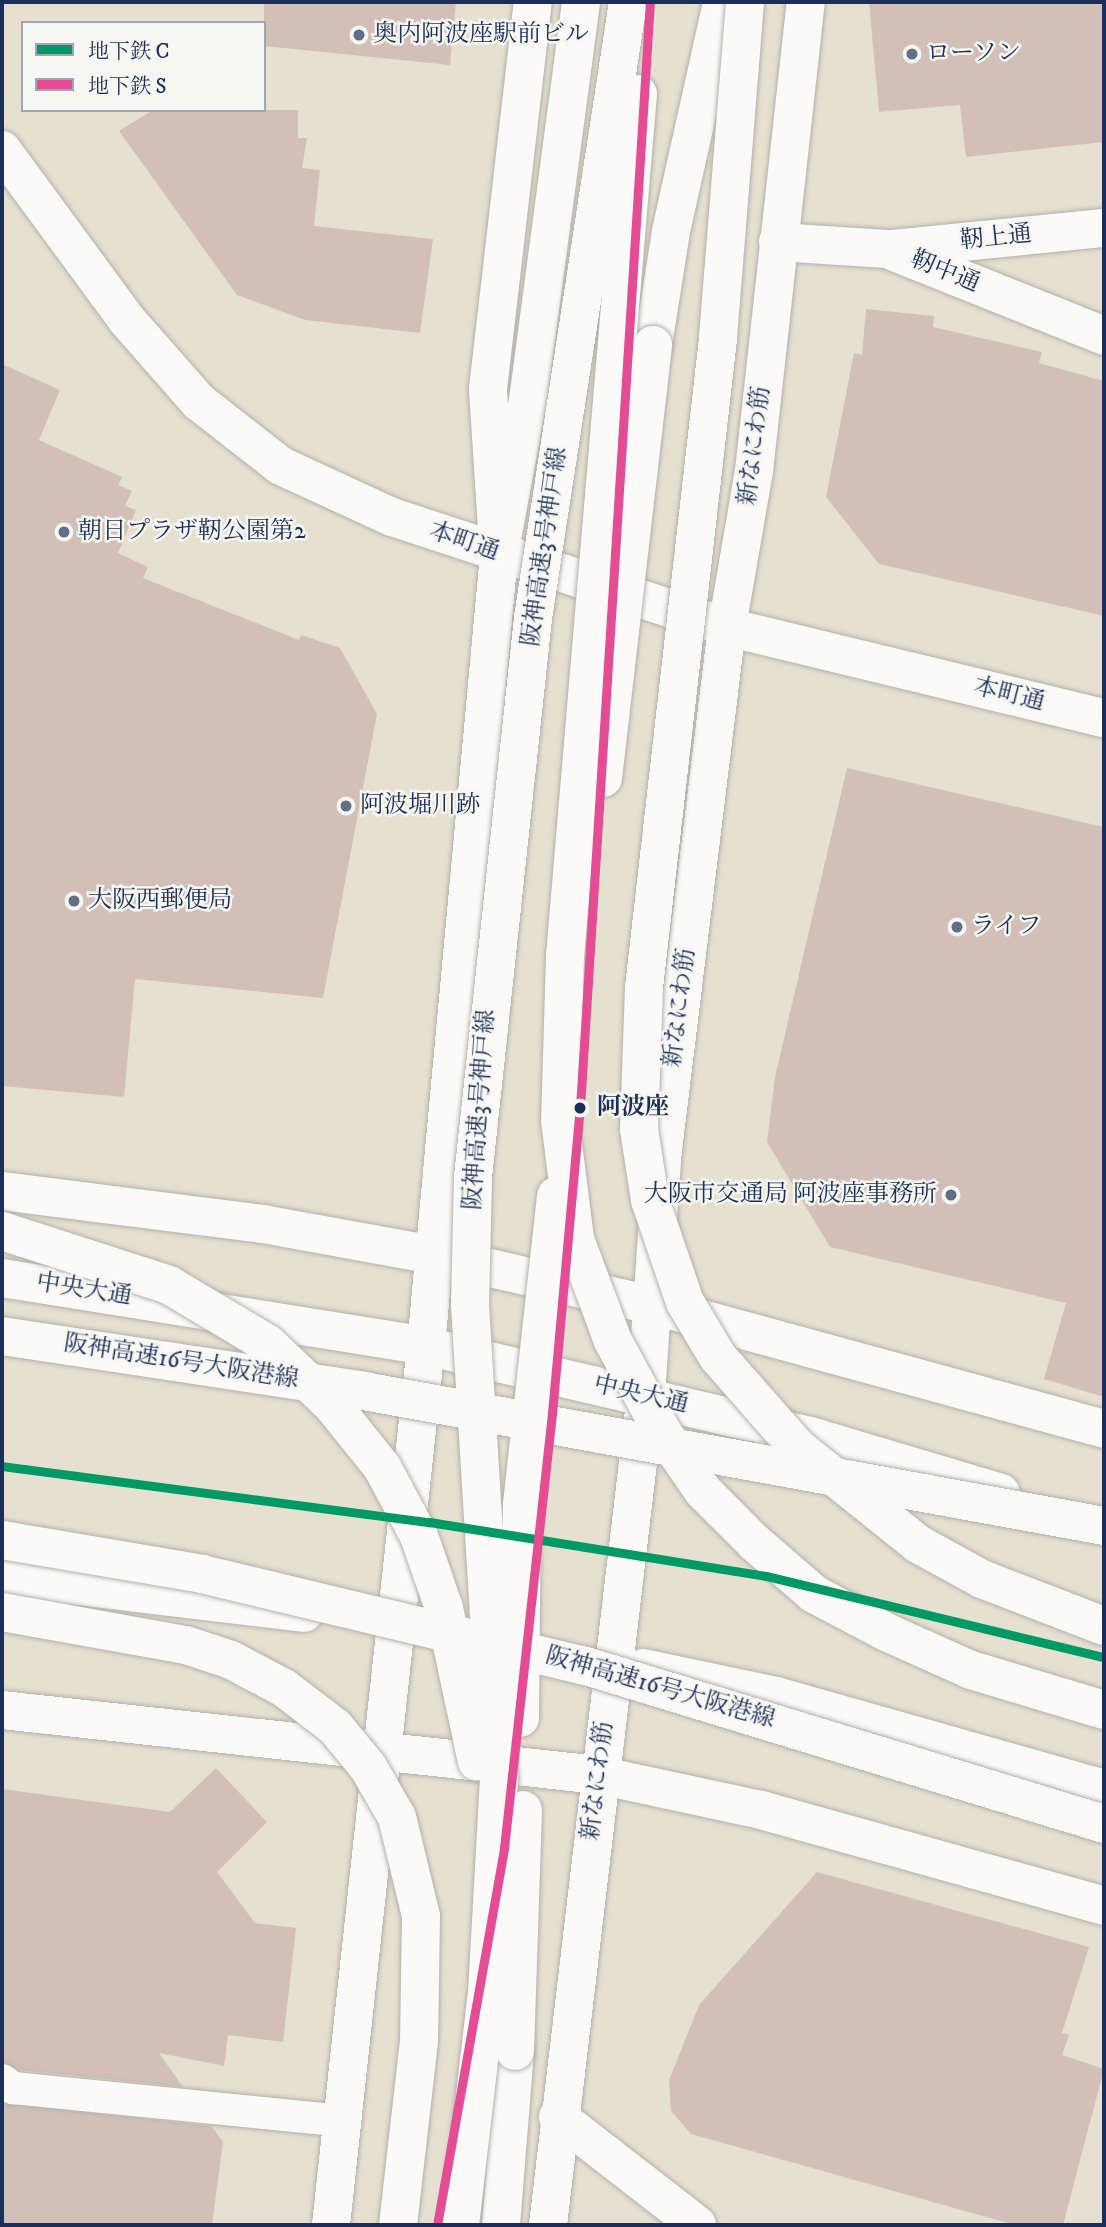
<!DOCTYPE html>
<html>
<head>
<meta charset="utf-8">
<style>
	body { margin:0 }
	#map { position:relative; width:1106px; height:2227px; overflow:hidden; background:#e6e0d0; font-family:"IM FELL DW Pica","Noto Serif JP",serif }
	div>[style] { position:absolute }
	.building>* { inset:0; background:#d2c0b8 }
	.roads { filter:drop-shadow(0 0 2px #b3b1ac) drop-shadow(0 0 2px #b3b1ac) }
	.lane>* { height:32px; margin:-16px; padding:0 16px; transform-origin:16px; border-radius:16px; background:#fbfaf8 }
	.street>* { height:38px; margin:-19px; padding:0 19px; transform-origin:19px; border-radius:19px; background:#fbfaf8 }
	.secondary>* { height:38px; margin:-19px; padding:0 19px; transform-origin:19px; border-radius:19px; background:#fbfaf8 }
	.primary>* { height:38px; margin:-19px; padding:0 19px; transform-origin:19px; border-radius:19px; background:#fbfaf8 }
	.highway>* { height:38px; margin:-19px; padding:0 19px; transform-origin:19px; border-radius:19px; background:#fbfaf8 }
	.bridges { filter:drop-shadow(0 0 2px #b3b1ac) drop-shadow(0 0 2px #b3b1ac) }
	.highway-bridge>* { height:38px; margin:-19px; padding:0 19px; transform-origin:19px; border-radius:19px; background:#fbfaf8 }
	.metro-1>* { height:9px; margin:-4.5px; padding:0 4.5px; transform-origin:4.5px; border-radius:4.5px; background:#019a66 }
	.metro-2>* { height:9px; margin:-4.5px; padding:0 4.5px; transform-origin:4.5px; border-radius:4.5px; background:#e44d93 }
	.dots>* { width:19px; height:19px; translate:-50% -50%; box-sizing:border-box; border:4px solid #f6f6f2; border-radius:50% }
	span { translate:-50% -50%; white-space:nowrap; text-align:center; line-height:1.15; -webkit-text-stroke:5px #f6f6f2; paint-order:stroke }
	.poi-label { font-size:24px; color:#1b2f5e }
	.left { translate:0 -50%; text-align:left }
	.right { translate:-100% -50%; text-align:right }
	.street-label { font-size:24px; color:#1b2f5e }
	.stop-label { font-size:24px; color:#1b2f5e; font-weight:700 }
	.frame { position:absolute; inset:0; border:4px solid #1b2f5e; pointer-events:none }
	.legend { position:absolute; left:21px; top:21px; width:245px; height:91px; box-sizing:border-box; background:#f6f6f2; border:2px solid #9ea6b7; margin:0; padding:9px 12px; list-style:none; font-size:21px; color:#1b2f5e }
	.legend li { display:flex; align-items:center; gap:14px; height:35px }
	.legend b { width:35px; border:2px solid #9ea6b7 }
</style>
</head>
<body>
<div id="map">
	<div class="building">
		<i style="clip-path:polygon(264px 2px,456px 2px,450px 65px,264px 46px)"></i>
		<i style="clip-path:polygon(869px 2px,1104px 2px,1104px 142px,966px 157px,960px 105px,879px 112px)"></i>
		<i style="clip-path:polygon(153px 110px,298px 110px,298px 138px,307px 138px,302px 168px,320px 170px,314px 226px,433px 239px,420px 333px,305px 320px,237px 295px,119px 131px)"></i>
		<i style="clip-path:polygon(866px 309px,934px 316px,933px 327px,1042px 352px,1039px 363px,1104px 381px,1104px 616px,879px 564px,826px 497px,854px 353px,862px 355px)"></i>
		<i style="clip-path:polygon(2px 364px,60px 390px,39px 440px,122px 477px,118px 485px,132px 491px,125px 506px,136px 510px,118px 553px,148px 567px,143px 578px,299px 640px,301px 635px,340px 648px,377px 714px,323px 998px,135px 979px,124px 1097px,2px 1086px)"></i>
		<i style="clip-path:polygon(847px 768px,1104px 827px,1104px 1397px,1044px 1379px,1066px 1303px,830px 1247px,767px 1142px,775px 1077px)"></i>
		<i style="clip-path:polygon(216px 1768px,267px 1822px,217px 1872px,255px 1923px,296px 1928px,283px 2042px,228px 2035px,224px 2066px,159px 2053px,183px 2087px,20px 2070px,2px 2062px,2px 1789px,170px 1812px)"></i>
		<i style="clip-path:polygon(817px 1872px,1089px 1947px,1062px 2033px,1069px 2035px,1062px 2055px,1104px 2069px,1063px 2225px,1015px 2225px,691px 2134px,671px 2111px,669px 2080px,699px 2005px)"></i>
		<i style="clip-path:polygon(2px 2103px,211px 2126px,223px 2142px,212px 2225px,2px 2225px)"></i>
	</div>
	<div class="roads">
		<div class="lane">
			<i style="left:2px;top:2080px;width:14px;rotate:36deg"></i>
			<i style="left:13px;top:2088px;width:331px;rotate:5.7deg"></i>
		</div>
		<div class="street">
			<i style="left:497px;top:529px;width:140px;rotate:-93.7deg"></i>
			<i style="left:488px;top:389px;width:390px;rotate:-83.4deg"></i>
			<i style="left:2px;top:1191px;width:263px;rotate:7.2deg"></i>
			<i style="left:263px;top:1224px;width:174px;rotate:10.3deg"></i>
			<i style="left:434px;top:1255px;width:227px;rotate:13deg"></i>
			<i style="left:655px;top:1306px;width:466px;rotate:15.3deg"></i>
			<i style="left:2px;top:1710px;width:600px;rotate:6.22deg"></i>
			<i style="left:598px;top:1775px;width:167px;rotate:12.1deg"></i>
			<i style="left:761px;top:1810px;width:356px;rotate:15.6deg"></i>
			<i style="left:558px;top:2117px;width:176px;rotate:37.8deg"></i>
		</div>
		<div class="secondary">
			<i style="left:778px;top:242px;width:109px;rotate:3.7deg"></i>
			<i style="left:887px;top:249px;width:234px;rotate:21.8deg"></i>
			<i style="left:893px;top:249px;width:212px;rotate:-5.7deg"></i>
		</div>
		<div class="primary">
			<i style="left:2px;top:1278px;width:429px;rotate:9.1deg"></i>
			<i style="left:426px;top:1346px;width:394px;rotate:13.2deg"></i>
			<i style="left:810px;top:1436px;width:199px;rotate:16.6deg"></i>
			<i style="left:2px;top:1577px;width:304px;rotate:6.8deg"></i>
			<i style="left:643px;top:1668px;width:136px;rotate:11.9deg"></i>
			<i style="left:776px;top:1696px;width:341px;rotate:15.8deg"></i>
			<i style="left:331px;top:2225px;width:884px;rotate:-83.83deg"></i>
			<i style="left:426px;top:1346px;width:794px;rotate:-84.73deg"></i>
			<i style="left:499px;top:555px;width:158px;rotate:-79.4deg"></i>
			<i style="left:528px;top:400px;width:402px;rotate:-82.4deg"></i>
			<i style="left:548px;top:2225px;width:836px;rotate:-83.27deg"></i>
			<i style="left:646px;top:1395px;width:238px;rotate:-86.1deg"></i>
			<i style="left:662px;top:1158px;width:535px;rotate:-83.02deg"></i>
			<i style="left:727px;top:627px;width:158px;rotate:-80.2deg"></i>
			<i style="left:754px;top:471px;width:472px;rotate:-83.7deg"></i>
		</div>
		<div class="highway">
			<i style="left:2px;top:150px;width:210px;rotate:53.7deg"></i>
			<i style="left:126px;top:319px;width:111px;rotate:48.7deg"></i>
			<i style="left:199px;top:402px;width:104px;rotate:38deg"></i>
			<i style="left:281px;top:466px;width:122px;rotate:24.7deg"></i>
			<i style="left:392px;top:517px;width:353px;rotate:18.2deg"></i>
			<i style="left:727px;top:627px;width:388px;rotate:13.6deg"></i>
			<i style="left:653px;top:345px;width:115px;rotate:-81deg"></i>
			<i style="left:671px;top:231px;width:235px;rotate:-77.4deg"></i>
			<i style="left:501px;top:2225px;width:175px;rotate:-85.4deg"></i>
		</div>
	</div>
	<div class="bridges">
		<div class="highway-bridge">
			<i style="left:745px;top:2px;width:338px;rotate:94.6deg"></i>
			<i style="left:718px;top:339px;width:652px;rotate:96.51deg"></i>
			<i style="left:644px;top:987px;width:142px;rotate:92deg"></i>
			<i style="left:639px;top:1129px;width:72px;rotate:81.2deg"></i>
			<i style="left:650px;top:1200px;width:108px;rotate:71.1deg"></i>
			<i style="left:685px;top:1302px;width:63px;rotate:59.3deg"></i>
			<i style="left:717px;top:1356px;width:121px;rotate:48.7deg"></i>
			<i style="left:797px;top:1447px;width:155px;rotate:38.7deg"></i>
			<i style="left:918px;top:1544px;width:73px;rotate:28.7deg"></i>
			<i style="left:982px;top:1579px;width:131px;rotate:21.1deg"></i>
			<i style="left:638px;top:94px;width:865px;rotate:94.84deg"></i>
			<i style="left:565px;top:956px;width:164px;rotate:91.7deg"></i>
			<i style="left:560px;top:1120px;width:120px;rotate:82.8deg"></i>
			<i style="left:575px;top:1239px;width:109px;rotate:69.6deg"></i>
			<i style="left:613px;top:1341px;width:105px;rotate:61.5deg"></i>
			<i style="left:663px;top:1433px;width:70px;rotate:55.4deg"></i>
			<i style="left:703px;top:1491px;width:74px;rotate:45deg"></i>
			<i style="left:755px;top:1543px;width:78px;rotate:40.8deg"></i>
			<i style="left:814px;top:1594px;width:81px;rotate:27.8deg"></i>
			<i style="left:886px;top:1632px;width:93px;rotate:24.1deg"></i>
			<i style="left:971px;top:1670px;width:139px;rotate:16.7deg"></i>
			<i style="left:603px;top:778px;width:436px;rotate:-83.4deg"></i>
			<i style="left:2px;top:1231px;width:176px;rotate:17.9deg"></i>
			<i style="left:169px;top:1285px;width:115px;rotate:30.8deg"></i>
			<i style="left:268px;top:1344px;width:90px;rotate:43.6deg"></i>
			<i style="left:333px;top:1406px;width:78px;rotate:51.2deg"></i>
			<i style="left:382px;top:1467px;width:78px;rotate:61.8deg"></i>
			<i style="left:419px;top:1536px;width:76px;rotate:70.9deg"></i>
			<i style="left:444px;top:1608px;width:157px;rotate:77.9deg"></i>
			<i style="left:2px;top:1336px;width:366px;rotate:8.6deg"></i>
			<i style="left:364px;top:1391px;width:752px;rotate:10.34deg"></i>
			<i style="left:2px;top:1540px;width:203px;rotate:9.6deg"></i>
			<i style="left:202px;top:1574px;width:395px;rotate:13.5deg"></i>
			<i style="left:586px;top:1666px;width:542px;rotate:16.96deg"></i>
			<i style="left:2px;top:1612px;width:187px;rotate:10.2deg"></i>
			<i style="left:186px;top:1645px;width:47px;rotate:18.4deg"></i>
			<i style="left:231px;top:1660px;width:60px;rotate:27.8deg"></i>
			<i style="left:284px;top:1688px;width:64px;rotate:37.4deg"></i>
			<i style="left:335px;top:1727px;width:52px;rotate:50.5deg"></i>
			<i style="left:368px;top:1767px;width:58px;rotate:59.9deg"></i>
			<i style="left:397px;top:1817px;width:102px;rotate:76.4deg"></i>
			<i style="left:421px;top:1916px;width:125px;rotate:90.9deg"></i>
			<i style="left:419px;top:2041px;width:185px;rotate:96.5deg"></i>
			<i style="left:520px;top:1718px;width:214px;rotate:-89.5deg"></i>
			<i style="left:522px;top:1504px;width:310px;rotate:-83.7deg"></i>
			<i style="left:515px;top:2051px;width:241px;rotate:-88.1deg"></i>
			<i style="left:460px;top:2225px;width:234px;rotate:-83.4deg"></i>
			<i style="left:487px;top:1993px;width:214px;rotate:-86.8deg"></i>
			<i style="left:499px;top:1779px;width:477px;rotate:-93.5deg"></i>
			<i style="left:470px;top:1303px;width:126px;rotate:-88.6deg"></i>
			<i style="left:473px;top:1177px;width:562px;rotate:-83.87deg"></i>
			<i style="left:533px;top:618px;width:623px;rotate:-81.23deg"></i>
		</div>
	</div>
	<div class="metro-1">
		<i style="left:2px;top:1466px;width:431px;rotate:7.5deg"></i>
		<i style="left:429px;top:1522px;width:341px;rotate:9.1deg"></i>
		<i style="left:766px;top:1576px;width:348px;rotate:13.5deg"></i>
	</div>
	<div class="metro-2">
		<i style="left:437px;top:2225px;width:383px;rotate:-79.9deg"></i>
		<i style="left:504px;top:1848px;width:438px;rotate:-83.7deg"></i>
		<i style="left:552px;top:1413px;width:307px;rotate:-84.8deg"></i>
		<i style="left:580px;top:1107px;width:1107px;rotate:-86.38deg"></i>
	</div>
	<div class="dots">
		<i style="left:359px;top:35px;background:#626d86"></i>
		<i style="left:912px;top:54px;background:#626d86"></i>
		<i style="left:64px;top:532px;background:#626d86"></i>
		<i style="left:346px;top:806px;background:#626d86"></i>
		<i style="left:74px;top:901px;background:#626d86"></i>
		<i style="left:957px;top:927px;background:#626d86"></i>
		<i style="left:580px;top:1108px;background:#1b2f5e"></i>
		<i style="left:951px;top:1195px;background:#626d86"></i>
	</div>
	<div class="poi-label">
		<span class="left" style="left:373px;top:35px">奥内阿波座駅前ビル</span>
		<span class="left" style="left:926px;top:54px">ローソン</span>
		<span class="left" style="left:78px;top:532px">朝日プラザ靭公園第2</span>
		<span class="left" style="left:360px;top:806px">阿波堀川跡</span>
		<span class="left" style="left:88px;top:901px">大阪西郵便局</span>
		<span class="left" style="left:971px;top:927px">ライフ</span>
		<span class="right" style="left:937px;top:1195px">大阪市交通局 阿波座事務所</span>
	</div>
	<div class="street-label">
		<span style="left:996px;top:238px;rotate:-6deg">靭上通</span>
		<span style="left:945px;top:272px;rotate:22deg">靭中通</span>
		<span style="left:755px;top:446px;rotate:-83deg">新なにわ筋</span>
		<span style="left:464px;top:542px;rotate:19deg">本町通</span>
		<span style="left:545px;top:547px;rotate:-82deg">阪神高速3号神戸線</span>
		<span style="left:1009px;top:695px;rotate:14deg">本町通</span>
		<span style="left:680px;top:1008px;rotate:-83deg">新なにわ筋</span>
		<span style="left:480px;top:1110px;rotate:-86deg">阪神高速3号神戸線</span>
		<span style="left:84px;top:1290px;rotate:9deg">中央大通</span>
		<span style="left:181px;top:1362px;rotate:9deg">阪神高速16号大阪港線</span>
		<span style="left:641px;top:1395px;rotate:13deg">中央大通</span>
		<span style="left:660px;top:1688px;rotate:16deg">阪神高速16号大阪港線</span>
		<span style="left:598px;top:1781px;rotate:-83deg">新なにわ筋</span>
	</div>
	<div class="stop-label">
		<span class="left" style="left:597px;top:1108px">阿波座</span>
	</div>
	<div class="frame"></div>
	<ul class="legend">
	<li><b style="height:9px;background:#019a66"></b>地下鉄 C</li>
	<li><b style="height:9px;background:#e44d93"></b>地下鉄 S</li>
	</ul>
</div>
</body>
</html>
